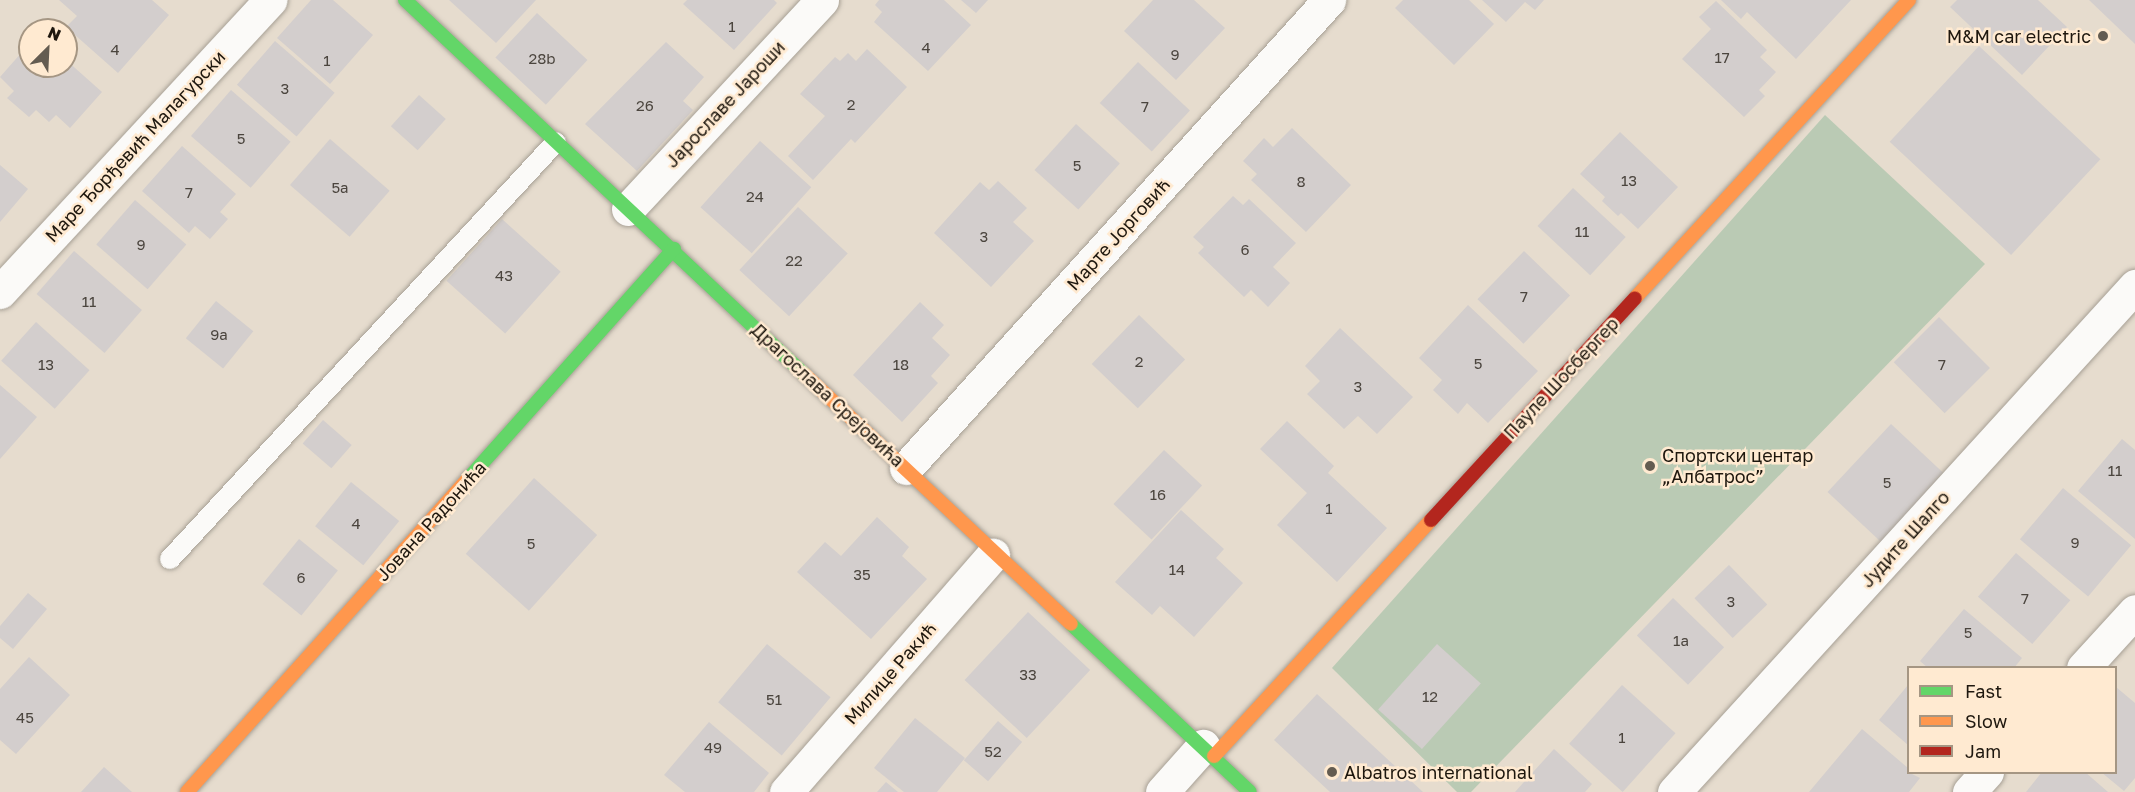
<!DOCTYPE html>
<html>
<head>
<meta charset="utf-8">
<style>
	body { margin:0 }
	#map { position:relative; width:2135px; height:792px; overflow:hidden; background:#e6dcce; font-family:"Golos Text",sans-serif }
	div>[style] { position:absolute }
	.green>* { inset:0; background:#bacab4 }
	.building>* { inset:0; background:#d3cecd; transform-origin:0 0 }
	.roads { filter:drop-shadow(0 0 2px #a7a095) drop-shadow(0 0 2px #a7a095) }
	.lane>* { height:20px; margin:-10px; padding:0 10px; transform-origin:10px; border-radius:10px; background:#fbfaf8 }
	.street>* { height:33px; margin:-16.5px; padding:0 16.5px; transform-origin:16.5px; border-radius:16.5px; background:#fbfaf8 }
	.fast>* { height:14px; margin:-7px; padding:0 7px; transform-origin:7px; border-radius:7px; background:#63d668 }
	.slow>* { height:14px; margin:-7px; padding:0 7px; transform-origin:7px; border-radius:7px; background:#ff974d }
	.jam>* { height:14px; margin:-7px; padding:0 7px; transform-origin:7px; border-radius:7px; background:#b3261e }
	.dots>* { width:16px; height:16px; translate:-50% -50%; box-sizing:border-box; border:3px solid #ffead1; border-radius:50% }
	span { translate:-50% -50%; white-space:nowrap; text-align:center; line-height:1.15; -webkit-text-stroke:5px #ffead1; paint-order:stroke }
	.number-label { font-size:15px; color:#4b453e }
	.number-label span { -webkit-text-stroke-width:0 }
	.poi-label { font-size:18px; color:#1e170e }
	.right { translate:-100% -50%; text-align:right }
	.left { translate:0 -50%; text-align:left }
	.street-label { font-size:18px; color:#1e170e }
	.legend { position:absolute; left:1907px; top:666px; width:210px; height:108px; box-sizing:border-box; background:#ffead1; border:2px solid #a59683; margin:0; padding:8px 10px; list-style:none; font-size:18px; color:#1e170e }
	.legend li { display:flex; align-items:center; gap:12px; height:30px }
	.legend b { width:30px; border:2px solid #a59683 }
	.north { position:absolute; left:18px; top:18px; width:60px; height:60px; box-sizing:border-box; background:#ffead1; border:2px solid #a59683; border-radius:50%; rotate:24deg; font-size:16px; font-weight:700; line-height:24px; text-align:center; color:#1e170e }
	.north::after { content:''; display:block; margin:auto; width:21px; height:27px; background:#645c51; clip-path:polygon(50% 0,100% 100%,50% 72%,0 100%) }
</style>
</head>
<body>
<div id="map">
	<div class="green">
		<i style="clip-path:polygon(1825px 115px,1985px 264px,1471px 792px,1457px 792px,1332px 668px)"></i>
	</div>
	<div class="building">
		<i style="clip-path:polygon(59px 0,152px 0,169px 15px,118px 73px,66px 27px,77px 16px)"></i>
		<i style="clip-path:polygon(311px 0,333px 0,373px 35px,330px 84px,277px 38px)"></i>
		<i style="clip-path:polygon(449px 0,536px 0,496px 43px)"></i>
		<i style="clip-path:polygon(687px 0,774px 0,777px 3px,734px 50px,683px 4px)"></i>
		<i style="clip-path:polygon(879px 0,944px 0,971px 25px,928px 71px,874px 22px,882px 12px,875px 5px)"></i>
		<i style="clip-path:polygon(961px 0,988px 0,976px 13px)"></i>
		<i style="clip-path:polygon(1153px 0,1194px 0,1225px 28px,1176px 80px,1124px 31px)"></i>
		<i style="clip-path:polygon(1403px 0,1469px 0,1494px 24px,1454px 65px,1395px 8px)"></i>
		<i style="clip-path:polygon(1482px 0,1544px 0,1535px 10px,1525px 2px,1506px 22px)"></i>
		<i style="clip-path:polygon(1721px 0,1851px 0,1796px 59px,1747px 12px,1741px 19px)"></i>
		<i style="clip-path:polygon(1957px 0,2038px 0,2067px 27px,2022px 75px,1950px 7px)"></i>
		<i style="clip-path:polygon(2089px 0,2135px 0,2135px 44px)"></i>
		<i style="clip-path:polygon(1716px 1px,1767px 50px,1760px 57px,1776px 72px,1759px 90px,1765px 96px,1744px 117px,1682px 59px,1711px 29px,1699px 17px)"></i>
		<i style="left:537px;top:13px;width:69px;height:61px;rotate:43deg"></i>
		<i style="left:275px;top:41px;width:79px;height:58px;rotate:41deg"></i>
		<i style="clip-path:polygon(666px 42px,704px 77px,683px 101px,693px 110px,637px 171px,585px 124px)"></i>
		<i style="clip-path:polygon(30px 43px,30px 66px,66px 66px,66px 60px,102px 92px,70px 128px,56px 115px,49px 122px,36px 110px,29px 117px,7px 98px,14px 91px,0 77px)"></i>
		<i style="left:1979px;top:46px;width:166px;height:131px;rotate:43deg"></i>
		<i style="clip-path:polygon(867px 49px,907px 87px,855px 143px,851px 139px,813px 180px,788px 156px,825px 116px,800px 94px,835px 57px,840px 61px,848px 53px,856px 61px)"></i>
		<i style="left:1138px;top:62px;width:71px;height:56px;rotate:43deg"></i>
		<i style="left:231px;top:90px;width:79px;height:61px;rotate:41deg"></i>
		<i style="left:419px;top:95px;width:36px;height:42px;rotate:42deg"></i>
		<i style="left:1076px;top:124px;width:59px;height:62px;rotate:42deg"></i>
		<i style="clip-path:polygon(1292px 128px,1351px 185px,1306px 232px,1251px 180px,1257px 174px,1243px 161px,1264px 138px,1273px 147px)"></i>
		<i style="clip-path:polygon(1620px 132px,1678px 187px,1638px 229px,1621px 213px,1618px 216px,1602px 201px,1605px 197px,1580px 174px)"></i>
		<i style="left:330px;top:139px;width:79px;height:61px;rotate:41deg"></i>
		<i style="left:760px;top:141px;width:69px;height:89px;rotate:42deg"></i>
		<i style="clip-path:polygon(182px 146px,236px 194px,220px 212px,228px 219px,210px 239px,195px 226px,189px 233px,142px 191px)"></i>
		<i style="clip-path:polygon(0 165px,28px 189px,0 222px)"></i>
		<i style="clip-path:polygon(998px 181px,1027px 208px,1013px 222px,1034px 241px,991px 287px,934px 233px,980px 182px,989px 190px)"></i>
		<i style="left:1573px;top:188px;width:72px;height:52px;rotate:43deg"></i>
		<i style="clip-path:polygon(1233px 196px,1243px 205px,1249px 199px,1296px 243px,1273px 267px,1290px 283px,1268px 307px,1251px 290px,1244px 297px,1198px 253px,1204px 247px,1193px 237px)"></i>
		<i style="left:135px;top:200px;width:68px;height:59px;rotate:41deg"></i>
		<i style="left:798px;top:207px;width:68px;height:86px;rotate:43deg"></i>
		<i style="left:502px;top:219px;width:79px;height:83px;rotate:42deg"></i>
		<i style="left:74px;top:251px;width:90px;height:57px;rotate:41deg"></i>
		<i style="left:1524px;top:251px;width:64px;height:67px;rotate:44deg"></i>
		<i style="left:216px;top:301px;width:48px;height:48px;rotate:39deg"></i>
		<i style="clip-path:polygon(920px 302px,944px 325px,932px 338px,950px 355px,931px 376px,938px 383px,902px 422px,853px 375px)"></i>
		<i style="clip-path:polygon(1468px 305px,1538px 371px,1488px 423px,1467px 403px,1458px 414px,1433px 390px,1442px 380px,1419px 358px)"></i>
		<i style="left:1139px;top:315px;width:64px;height:68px;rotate:44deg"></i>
		<i style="left:1939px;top:317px;width:72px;height:64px;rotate:45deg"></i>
		<i style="left:36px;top:322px;width:72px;height:52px;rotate:42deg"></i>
		<i style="clip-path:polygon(1340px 328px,1413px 397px,1377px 434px,1358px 416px,1344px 429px,1307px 394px,1320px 381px,1305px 366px)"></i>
		<i style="clip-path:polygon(0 385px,37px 417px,0 459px)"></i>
		<i style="left:323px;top:420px;width:38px;height:31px;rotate:41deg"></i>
		<i style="clip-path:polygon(1287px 421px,1334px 466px,1328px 473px,1387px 528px,1337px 582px,1277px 525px,1307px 493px,1260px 449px)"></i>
		<i style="left:1891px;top:424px;width:75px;height:93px;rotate:43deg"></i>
		<i style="clip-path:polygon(2122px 439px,2135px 450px,2135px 539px,2078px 491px)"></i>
		<i style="left:1164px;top:450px;width:52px;height:74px;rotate:43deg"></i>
		<i style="left:534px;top:478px;width:85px;height:102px;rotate:42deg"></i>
		<i style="left:351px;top:482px;width:62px;height:57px;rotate:39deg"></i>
		<i style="left:2063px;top:488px;width:89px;height:67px;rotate:40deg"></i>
		<i style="clip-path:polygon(1181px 510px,1224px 549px,1216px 558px,1243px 583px,1194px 637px,1160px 606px,1152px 615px,1115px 582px)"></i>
		<i style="clip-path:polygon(877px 517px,909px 547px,902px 556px,927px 579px,871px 639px,797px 572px,825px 542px,841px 556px)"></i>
		<i style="left:299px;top:539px;width:50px;height:58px;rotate:39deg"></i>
		<i style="left:2016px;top:553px;width:72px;height:58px;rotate:41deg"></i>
		<i style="left:1729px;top:565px;width:55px;height:48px;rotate:46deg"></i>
		<i style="clip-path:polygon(28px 593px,47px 609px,13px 649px,0 638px,0 626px)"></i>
		<i style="left:1673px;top:598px;width:71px;height:52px;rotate:44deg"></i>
		<i style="clip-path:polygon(1964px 609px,2022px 658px,2014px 668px,1928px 668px,1920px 661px)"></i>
		<i style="left:1028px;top:612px;width:85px;height:93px;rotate:43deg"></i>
		<i style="left:767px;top:644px;width:83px;height:76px;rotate:40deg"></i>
		<i style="left:1437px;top:644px;width:59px;height:88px;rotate:42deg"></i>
		<i style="clip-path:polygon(29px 657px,70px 695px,16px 754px,0 740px,0 689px)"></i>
		<i style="left:1622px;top:685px;width:72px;height:79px;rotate:42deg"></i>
		<i style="clip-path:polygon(1908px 685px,1908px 745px,1879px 720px)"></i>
		<i style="clip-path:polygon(2116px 687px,2135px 703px,2135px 778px,2124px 791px,2101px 772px,2116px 772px)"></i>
		<i style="clip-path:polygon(1317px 694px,1423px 792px,1330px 792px,1274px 740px)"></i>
		<i style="clip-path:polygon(915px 718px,965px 758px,937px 792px,904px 792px,874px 768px)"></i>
		<i style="left:998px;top:721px;width:32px;height:52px;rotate:41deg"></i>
		<i style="clip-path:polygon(709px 722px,769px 773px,754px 792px,685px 792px,664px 775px)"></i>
		<i style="clip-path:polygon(1862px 729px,1908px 768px,1908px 772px,1920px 778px,1909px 792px,1809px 792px)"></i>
		<i style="clip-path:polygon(1554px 749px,1592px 784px,1585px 792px,1515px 792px)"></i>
		<i style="clip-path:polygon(104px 767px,132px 792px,81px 792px)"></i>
		<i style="clip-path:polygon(2042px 772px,2085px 772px,2108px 792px,2026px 792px)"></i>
		<i style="clip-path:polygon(886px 782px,898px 792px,877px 792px)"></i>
	</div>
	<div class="roads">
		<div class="lane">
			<i style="left:170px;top:559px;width:568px;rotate:-47.21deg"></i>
		</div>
		<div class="street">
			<i style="left:628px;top:209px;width:285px;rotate:-47.1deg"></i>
			<i style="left:0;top:292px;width:398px;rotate:-47.2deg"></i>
			<i style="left:906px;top:468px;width:631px;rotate:-47.89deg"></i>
			<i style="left:2083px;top:668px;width:77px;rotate:-47.6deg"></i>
			<i style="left:786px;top:792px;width:315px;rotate:-48.9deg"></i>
			<i style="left:1162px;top:792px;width:62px;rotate:-48.3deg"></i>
			<i style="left:1674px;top:792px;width:685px;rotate:-47.66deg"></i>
			<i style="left:1969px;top:792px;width:27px;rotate:-48deg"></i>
		</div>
		<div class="fast">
			<i style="left:405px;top:0;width:548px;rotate:43.15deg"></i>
			<i style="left:468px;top:479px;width:309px;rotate:-48.2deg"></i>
			<i style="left:1071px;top:624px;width:245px;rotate:43.2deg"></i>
		</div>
		<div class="slow">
			<i style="left:1635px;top:298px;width:405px;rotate:-47.4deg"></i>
			<i style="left:805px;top:375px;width:364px;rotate:43.1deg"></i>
			<i style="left:1214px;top:756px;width:321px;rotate:-47.4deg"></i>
			<i style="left:187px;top:792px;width:421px;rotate:-48.1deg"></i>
		</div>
		<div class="jam">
			<i style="left:1431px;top:520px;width:301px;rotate:-47.4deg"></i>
		</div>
	</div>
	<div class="dots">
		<i style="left:2103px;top:36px;background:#645c51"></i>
		<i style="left:1650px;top:466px;background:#645c51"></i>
		<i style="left:1332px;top:772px;background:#645c51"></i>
	</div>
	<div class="number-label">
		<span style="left:732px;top:27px">1</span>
		<span style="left:926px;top:48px">4</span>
		<span style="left:115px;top:50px">4</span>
		<span style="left:1175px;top:55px">9</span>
		<span style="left:1722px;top:58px">17</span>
		<span style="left:542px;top:59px">28b</span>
		<span style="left:327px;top:61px">1</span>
		<span style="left:285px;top:89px">3</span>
		<span style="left:851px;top:105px">2</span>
		<span style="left:645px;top:106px">26</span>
		<span style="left:1145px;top:107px">7</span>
		<span style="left:241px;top:139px">5</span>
		<span style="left:1077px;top:166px">5</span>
		<span style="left:1629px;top:181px">13</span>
		<span style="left:1301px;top:182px">8</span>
		<span style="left:340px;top:188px">5a</span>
		<span style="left:189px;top:193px">7</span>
		<span style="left:755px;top:197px">24</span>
		<span style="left:1582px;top:232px">11</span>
		<span style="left:984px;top:237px">3</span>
		<span style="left:141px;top:245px">9</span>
		<span style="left:1245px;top:250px">6</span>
		<span style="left:794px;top:261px">22</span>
		<span style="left:504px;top:276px">43</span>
		<span style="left:1524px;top:297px">7</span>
		<span style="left:89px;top:302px">11</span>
		<span style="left:219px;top:335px">9a</span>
		<span style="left:1139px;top:362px">2</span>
		<span style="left:1478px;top:364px">5</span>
		<span style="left:46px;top:365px">13</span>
		<span style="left:901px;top:365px">18</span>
		<span style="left:1942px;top:365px">7</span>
		<span style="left:1358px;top:387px">3</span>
		<span style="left:2115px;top:471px">11</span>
		<span style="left:1887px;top:483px">5</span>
		<span style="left:1158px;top:495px">16</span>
		<span style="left:1329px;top:509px">1</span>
		<span style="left:356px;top:524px">4</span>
		<span style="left:2075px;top:543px">9</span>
		<span style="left:531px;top:544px">5</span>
		<span style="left:1177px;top:570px">14</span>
		<span style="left:862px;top:575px">35</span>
		<span style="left:301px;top:578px">6</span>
		<span style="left:2025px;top:599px">7</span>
		<span style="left:1731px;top:602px">3</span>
		<span style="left:1968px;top:633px">5</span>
		<span style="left:1681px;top:641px">1a</span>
		<span style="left:1028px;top:675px">33</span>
		<span style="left:1430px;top:697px">12</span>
		<span style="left:774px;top:700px">51</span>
		<span style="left:25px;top:718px">45</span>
		<span style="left:1622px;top:738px">1</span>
		<span style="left:713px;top:748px">49</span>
		<span style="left:993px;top:752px">52</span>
	</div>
	<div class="poi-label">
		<span class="right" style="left:2091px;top:36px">M&amp;M car electric</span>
		<span class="left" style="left:1662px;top:466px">Спортски центар<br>„Албатрос”</span>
		<span class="left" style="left:1344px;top:772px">Albatros international</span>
	</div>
	<div class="street-label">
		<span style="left:725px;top:104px;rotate:-47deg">Јарославе Јароши</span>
		<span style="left:135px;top:146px;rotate:-47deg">Маре Ђорђевић Малагурски</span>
		<span style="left:1118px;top:234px;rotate:-48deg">Марте Јорговић</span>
		<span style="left:1561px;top:378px;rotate:-47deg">Пауле Шосбергер</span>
		<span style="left:828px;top:395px;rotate:43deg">Драгослава Срејовића</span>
		<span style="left:431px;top:521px;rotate:-48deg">Јована Радонића</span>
		<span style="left:1905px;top:539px;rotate:-48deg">Јудите Шалго</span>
		<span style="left:890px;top:673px;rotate:-49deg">Милице Ракић</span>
	</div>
	<ul class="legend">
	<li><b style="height:8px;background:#63d668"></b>Fast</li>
	<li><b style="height:8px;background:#ff974d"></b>Slow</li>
	<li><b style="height:8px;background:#b3261e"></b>Jam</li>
	</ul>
	<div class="north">N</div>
</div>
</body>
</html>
